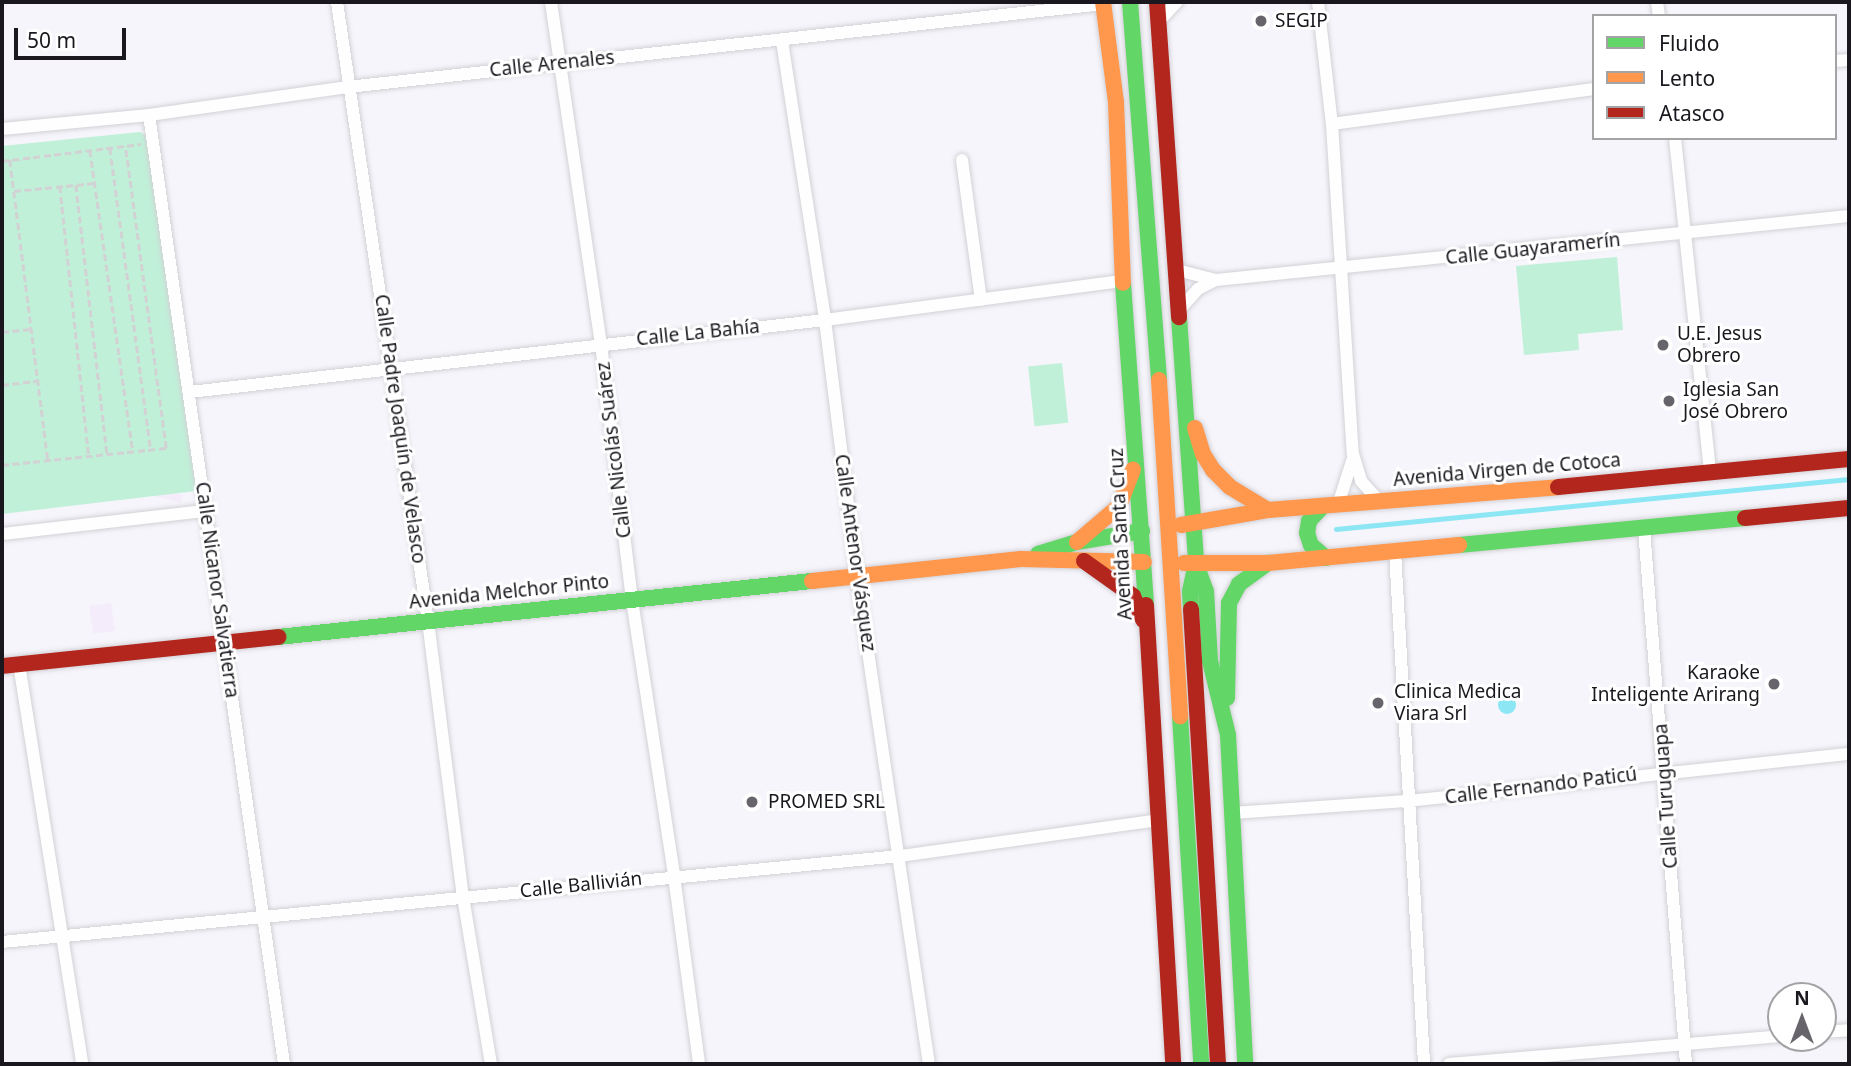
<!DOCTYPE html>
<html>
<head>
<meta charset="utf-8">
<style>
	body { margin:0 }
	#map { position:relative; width:1851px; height:1066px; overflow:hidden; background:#f6f5fb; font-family:"Noto Sans",sans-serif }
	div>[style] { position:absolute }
	.commercial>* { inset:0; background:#f4ecfa; transform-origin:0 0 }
	.green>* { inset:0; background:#c0f0d8; transform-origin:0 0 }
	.water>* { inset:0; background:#8ce6f4 }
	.round { border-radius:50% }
	.stream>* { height:4.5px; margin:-2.25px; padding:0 2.25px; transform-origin:2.25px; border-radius:2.25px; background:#8ce6f4 }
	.path>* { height:2.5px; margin-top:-1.25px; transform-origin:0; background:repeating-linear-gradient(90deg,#d2d2d4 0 7px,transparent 0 10.5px) }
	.roads { filter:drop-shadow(0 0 2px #d2d1d6) drop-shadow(0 0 2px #d2d1d6) }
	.street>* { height:12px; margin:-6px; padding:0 6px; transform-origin:6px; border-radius:6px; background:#fefefe }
	.fast>* { height:16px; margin:-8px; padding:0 8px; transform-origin:8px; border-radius:8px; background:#63d668 }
	.slow>* { height:16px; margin:-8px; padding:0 8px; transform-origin:8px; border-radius:8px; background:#ff974d }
	.jam>* { height:16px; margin:-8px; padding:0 8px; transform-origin:8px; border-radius:8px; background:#b3261e }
	.dots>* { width:19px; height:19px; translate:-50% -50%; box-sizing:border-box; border:4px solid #fff; border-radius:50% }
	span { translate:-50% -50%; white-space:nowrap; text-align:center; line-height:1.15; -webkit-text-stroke:6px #fff; paint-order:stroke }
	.poi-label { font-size:19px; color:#1a181e }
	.left { translate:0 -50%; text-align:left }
	.right { translate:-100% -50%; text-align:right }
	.street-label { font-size:19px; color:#1a181e }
	.frame { position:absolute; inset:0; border:4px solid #1a181e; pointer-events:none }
	.legend { position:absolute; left:1592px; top:14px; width:245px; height:126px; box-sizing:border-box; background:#fff; border:2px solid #a3a3a5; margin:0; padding:9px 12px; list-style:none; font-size:21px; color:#1a181e }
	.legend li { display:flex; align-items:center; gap:14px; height:35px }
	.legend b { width:35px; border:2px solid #a3a3a5 }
	.north { position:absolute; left:1767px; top:982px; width:70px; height:70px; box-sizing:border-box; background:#fff; border:2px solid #a3a3a5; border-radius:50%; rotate:0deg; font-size:19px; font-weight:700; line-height:28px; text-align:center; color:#1a181e }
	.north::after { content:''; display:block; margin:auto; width:24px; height:32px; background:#67656b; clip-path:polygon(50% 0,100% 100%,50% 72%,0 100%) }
	.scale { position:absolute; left:14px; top:28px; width:112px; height:32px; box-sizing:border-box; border:4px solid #1a181e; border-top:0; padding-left:9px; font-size:21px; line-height:24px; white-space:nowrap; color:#1a181e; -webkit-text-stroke:5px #fff; paint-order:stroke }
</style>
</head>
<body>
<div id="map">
	<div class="commercial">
		<i style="left:183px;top:495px;width:8px;height:182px;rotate:104deg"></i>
		<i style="left:111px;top:603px;width:28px;height:22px;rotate:82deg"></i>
	</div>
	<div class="green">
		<i style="clip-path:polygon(140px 132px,148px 137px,196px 491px,2px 514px,2px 146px)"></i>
		<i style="clip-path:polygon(1617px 257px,1623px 330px,1578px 334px,1579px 350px,1524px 355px,1516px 266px)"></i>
		<i style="left:1062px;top:363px;width:60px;height:34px;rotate:84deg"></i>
	</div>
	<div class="water">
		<i class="round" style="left:1498px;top:696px;width:18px;height:18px"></i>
	</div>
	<div class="stream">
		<i style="left:1336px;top:529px;width:515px;rotate:-5.57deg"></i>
	</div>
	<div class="path">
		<i style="left:110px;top:148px;width:305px;rotate:82.3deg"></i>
		<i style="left:90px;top:150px;width:305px;rotate:81.9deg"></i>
		<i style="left:10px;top:160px;width:303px;rotate:82.8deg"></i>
		<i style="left:2px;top:161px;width:140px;rotate:-7deg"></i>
		<i style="left:76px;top:185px;width:271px;rotate:83.4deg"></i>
		<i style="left:60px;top:186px;width:272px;rotate:83.9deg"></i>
		<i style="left:14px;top:191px;width:81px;rotate:-5.6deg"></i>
		<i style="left:2px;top:332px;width:29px;rotate:-6deg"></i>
		<i style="left:2px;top:385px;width:35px;rotate:-7deg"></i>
		<i style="left:2px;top:465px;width:165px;rotate:-5.9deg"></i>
		<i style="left:166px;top:448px;width:305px;rotate:-97.7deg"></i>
	</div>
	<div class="roads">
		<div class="street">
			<i style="left:337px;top:2px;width:626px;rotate:81.64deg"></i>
			<i style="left:428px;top:621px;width:278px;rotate:82.8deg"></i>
			<i style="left:463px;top:897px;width:169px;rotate:80.5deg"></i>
			<i style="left:551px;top:2px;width:346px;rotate:81.7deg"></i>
			<i style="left:601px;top:344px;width:258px;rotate:83.1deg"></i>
			<i style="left:632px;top:600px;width:279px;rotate:81.3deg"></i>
			<i style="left:674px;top:876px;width:190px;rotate:82.4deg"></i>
			<i style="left:1318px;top:2px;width:123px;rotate:83.5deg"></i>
			<i style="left:1332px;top:124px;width:331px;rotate:86.4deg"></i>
			<i style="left:1353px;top:454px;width:28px;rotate:73deg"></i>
			<i style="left:1361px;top:481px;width:28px;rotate:48deg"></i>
			<i style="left:1657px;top:2px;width:14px;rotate:82deg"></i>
			<i style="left:1160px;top:20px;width:25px;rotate:-47deg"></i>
			<i style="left:782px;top:41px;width:282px;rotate:81.2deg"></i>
			<i style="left:825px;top:320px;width:259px;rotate:82.9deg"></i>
			<i style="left:857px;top:577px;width:492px;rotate:81.6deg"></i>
			<i style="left:1835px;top:61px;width:14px;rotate:-4deg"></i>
			<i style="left:149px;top:115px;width:959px;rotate:81.9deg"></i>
			<i style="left:1332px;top:124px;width:264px;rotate:-7.6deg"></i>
			<i style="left:2px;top:129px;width:148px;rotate:-5.4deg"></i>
			<i style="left:149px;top:115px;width:201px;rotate:-8deg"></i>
			<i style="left:348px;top:87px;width:760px;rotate:-6.27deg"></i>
			<i style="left:1675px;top:138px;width:337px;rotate:84deg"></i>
			<i style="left:962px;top:160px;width:141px;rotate:82.3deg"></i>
			<i style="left:1177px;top:270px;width:40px;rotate:14.4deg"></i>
			<i style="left:1216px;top:280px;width:636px;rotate:-5.77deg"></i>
			<i style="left:1180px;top:309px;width:27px;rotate:-48deg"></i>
			<i style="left:1198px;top:289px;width:20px;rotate:-27deg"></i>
			<i style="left:190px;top:392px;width:639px;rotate:-6.47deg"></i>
			<i style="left:825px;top:320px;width:301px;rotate:-7.5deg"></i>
			<i style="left:1338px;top:505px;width:46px;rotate:-72.3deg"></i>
			<i style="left:1644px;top:529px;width:537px;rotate:85.51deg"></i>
			<i style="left:2px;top:534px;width:204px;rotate:-6.5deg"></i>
			<i style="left:1395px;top:551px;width:514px;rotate:86.76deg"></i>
			<i style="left:19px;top:664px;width:405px;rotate:81deg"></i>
			<i style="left:1231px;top:813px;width:177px;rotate:-3.9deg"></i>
			<i style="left:1408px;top:801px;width:443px;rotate:-6.1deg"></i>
			<i style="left:2px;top:942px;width:902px;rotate:-5.47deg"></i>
			<i style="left:900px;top:856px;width:262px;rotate:-7.9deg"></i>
			<i style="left:1823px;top:1032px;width:26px;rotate:-4deg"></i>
			<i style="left:1449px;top:1064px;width:333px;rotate:-4.8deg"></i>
		</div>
		<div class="fast">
			<i style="left:1130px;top:2px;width:379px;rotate:85.6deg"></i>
			<i style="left:1123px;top:283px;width:323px;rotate:85.9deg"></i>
			<i style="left:1179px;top:317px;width:247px;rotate:86deg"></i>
			<i style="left:1196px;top:563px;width:29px;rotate:102deg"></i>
			<i style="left:1190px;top:591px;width:18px;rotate:87deg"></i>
			<i style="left:1322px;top:507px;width:19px;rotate:133deg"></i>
			<i style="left:1309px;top:521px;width:12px;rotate:99deg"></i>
			<i style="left:1307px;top:533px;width:13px;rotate:72deg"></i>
			<i style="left:1311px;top:545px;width:20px;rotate:41deg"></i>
			<i style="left:1459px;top:545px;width:287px;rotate:-5.4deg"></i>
			<i style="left:1038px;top:554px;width:41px;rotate:-17.1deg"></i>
			<i style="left:1077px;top:542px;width:66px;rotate:-9.6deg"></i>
			<i style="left:1196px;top:564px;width:29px;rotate:70deg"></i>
			<i style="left:1206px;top:591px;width:70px;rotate:86.7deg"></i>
			<i style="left:1210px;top:661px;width:76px;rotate:76.3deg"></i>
			<i style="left:1228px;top:735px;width:329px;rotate:87deg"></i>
			<i style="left:278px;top:637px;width:537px;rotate:-5.99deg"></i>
			<i style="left:1227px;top:698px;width:95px;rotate:-88.8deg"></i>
			<i style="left:1229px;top:603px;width:21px;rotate:-62deg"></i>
			<i style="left:1239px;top:584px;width:36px;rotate:-36deg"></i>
			<i style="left:1180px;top:716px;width:349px;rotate:86.5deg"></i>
		</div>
		<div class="slow">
			<i style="left:1103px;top:2px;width:101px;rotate:82.6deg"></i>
			<i style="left:1116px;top:102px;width:181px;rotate:87.8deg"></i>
			<i style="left:1159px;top:380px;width:337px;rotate:86.4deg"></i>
			<i style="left:1195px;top:428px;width:27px;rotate:73deg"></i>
			<i style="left:1203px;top:454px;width:19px;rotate:58deg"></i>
			<i style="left:1213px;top:470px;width:24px;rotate:45deg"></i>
			<i style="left:1230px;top:487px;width:44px;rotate:31.2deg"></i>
			<i style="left:1181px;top:525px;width:88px;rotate:-9.8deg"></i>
			<i style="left:1268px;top:510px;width:291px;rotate:-4.5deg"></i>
			<i style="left:1077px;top:542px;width:55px;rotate:-40.6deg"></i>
			<i style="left:1119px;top:506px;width:39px;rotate:-69deg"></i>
			<i style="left:1184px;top:563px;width:84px"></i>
			<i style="left:1268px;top:563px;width:192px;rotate:-5.4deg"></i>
			<i style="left:812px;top:581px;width:210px;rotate:-6deg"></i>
			<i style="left:1021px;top:559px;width:123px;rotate:1.4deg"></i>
		</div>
		<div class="jam">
			<i style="left:1157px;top:2px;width:316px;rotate:86deg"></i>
			<i style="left:1558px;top:487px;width:292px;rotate:-5.5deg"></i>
			<i style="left:1745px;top:518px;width:104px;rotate:-5.5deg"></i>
			<i style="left:1084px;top:561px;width:60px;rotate:35.5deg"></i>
			<i style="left:1133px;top:596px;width:26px;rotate:67deg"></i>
			<i style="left:1146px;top:605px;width:460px;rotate:86.6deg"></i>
			<i style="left:1191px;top:609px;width:456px;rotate:86.6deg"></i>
			<i style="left:2px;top:666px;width:278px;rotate:-6deg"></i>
		</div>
	</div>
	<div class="dots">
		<i style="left:1261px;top:21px;background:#67656b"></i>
		<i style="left:1663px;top:345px;background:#67656b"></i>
		<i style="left:1669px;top:401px;background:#67656b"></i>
		<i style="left:1774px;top:684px;background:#67656b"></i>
		<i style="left:1378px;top:703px;background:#67656b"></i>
		<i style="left:752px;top:802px;background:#67656b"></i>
	</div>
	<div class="poi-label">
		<span class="left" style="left:1275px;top:21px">SEGIP</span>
		<span class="left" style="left:1677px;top:345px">U.E. Jesus<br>Obrero</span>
		<span class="left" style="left:1683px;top:401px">Iglesia San<br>José Obrero</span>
		<span class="right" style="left:1760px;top:684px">Karaoke<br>Inteligente Arirang</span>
		<span class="left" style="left:1394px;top:703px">Clinica Medica<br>Viara Srl</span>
		<span class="left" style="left:768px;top:802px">PROMED SRL</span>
	</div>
	<div class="street-label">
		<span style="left:552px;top:64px;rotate:-6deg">Calle Arenales</span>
		<span style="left:1533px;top:249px;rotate:-6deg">Calle Guayaramerín</span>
		<span style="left:698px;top:333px;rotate:-6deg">Calle La Bahía</span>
		<span style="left:400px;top:429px;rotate:82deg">Calle Padre Joaquín de Velasco</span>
		<span style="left:614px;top:450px;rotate:-97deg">Calle Nicolás Suárez</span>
		<span style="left:1507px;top:470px;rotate:-5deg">Avenida Virgen de Cotoca</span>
		<span style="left:1121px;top:534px;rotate:-93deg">Avenida Santa Cruz</span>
		<span style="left:855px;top:553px;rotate:82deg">Calle Antenor Vásquez</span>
		<span style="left:217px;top:590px;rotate:82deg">Calle Nicanor Salvatierra</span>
		<span style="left:509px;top:592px;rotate:-6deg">Avenida Melchor Pinto</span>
		<span style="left:1541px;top:786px;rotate:-7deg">Calle Fernando Paticú</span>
		<span style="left:1666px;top:796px;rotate:-94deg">Calle Turuguapa</span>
		<span style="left:581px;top:885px;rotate:-6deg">Calle Ballivián</span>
	</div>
	<div class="frame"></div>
	<ul class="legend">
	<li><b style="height:9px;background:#63d668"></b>Fluido</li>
	<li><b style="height:9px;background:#ff974d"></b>Lento</li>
	<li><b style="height:9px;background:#b3261e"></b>Atasco</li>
	</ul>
	<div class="north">N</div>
	<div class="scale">50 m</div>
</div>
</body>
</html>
